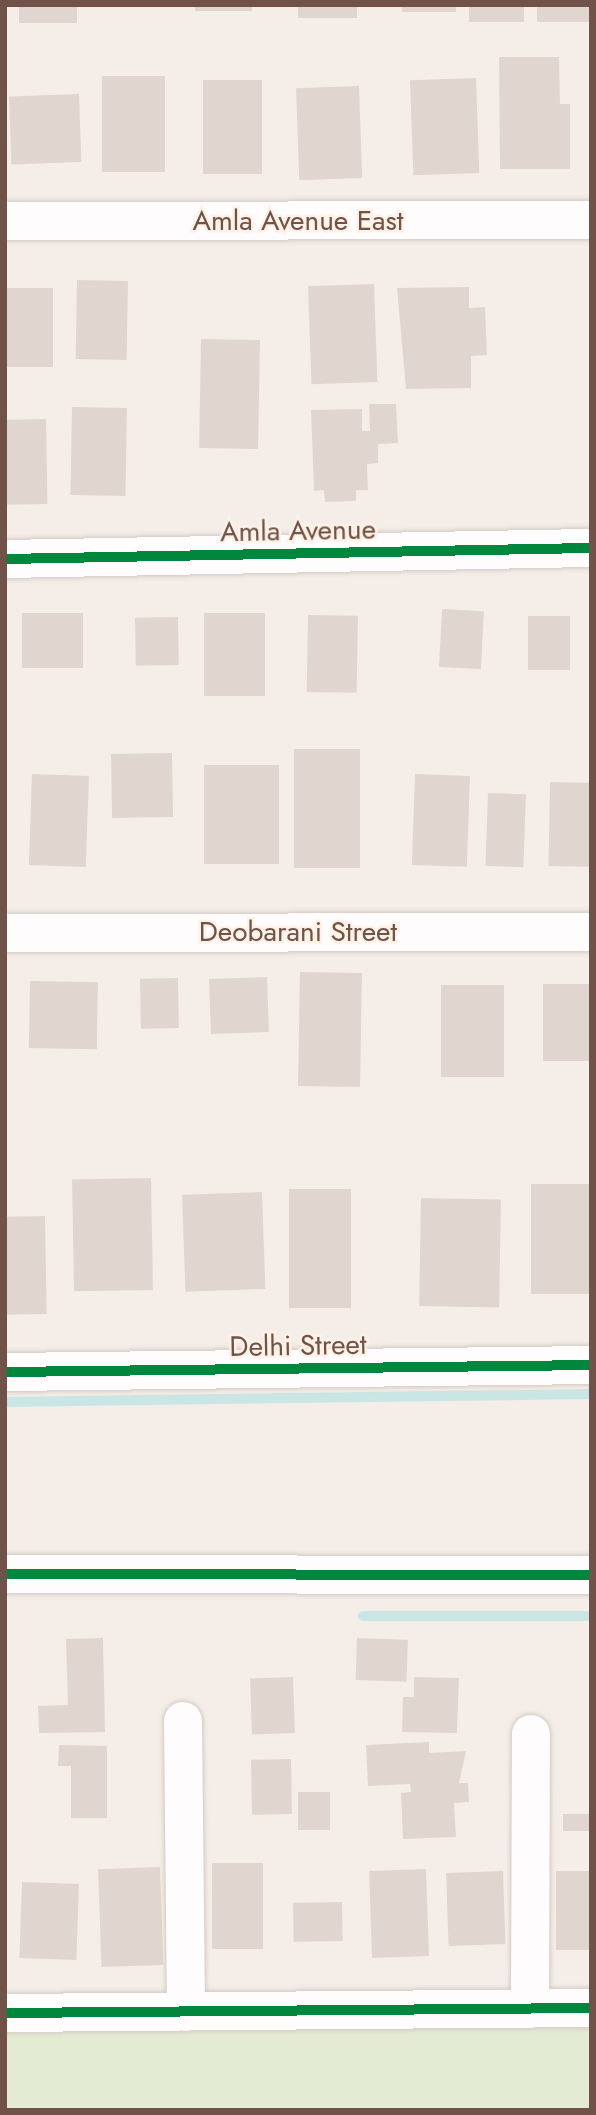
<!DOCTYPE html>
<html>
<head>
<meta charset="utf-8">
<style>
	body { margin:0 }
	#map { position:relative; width:596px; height:2115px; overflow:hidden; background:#f5eee8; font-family:Jost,sans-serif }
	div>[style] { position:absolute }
	.green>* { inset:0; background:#e4ebd3; transform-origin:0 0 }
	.stream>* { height:10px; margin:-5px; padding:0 5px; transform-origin:5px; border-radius:5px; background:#cae6e4 }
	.building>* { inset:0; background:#e1d6cf; transform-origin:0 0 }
	.roads { filter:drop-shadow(0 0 2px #d4cac5) drop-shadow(0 0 2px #d4cac5) }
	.minor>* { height:38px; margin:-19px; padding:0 19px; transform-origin:19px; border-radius:19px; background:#fefcfc }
	.tertiary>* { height:38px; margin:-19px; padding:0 19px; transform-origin:19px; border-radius:19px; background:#fefcfc }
	.cycleway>* { height:10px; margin:-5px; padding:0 5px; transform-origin:5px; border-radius:5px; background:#00873e }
	span { translate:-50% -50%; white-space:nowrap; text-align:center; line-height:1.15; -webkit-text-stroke:5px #fef2e7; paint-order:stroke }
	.street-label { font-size:28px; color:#715249 }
	.frame { position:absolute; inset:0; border:7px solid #715249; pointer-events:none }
</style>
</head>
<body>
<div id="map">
	<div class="green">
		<i style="left:591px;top:2023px;width:87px;height:586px;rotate:90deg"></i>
	</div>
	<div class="stream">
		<i style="left:5px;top:1402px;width:586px;rotate:-0.78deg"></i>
		<i style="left:363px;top:1616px;width:228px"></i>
	</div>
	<div class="building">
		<i style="left:19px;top:5px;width:58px;height:18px"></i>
		<i style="left:195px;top:5px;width:57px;height:6px"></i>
		<i style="left:298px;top:5px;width:59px;height:13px"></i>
		<i style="left:402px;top:5px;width:54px;height:7px"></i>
		<i style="left:469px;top:5px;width:55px;height:17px"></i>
		<i style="left:537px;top:5px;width:54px;height:17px"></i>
		<i style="clip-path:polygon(499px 57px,559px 57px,560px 104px,570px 104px,570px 169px,500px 169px)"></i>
		<i style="left:102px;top:76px;width:63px;height:96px"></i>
		<i style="left:476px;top:78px;width:95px;height:66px;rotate:88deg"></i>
		<i style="left:203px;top:80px;width:59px;height:94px"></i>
		<i style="left:359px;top:86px;width:92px;height:63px;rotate:88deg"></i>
		<i style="left:79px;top:94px;width:68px;height:70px;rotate:88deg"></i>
		<i style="left:77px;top:280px;width:51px;height:79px;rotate:1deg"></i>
		<i style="left:374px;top:284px;width:98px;height:66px;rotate:88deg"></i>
		<i style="clip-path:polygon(469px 287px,469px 308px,485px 307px,487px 355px,471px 356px,471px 388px,406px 389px,397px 288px)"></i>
		<i style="left:5px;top:288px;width:48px;height:79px"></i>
		<i style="left:201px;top:339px;width:59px;height:109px;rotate:1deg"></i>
		<i style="clip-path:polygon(369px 404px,396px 404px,398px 443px,378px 444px,378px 463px,367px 464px,368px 490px,356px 490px,356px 501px,325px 502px,324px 490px,314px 491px,311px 410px,362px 409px,362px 431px,370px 431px)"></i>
		<i style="left:72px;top:407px;width:55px;height:88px;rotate:1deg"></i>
		<i style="left:46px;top:419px;width:85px;height:41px;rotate:89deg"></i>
		<i style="left:442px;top:609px;width:42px;height:58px;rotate:3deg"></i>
		<i style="left:22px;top:613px;width:61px;height:55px"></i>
		<i style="left:204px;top:613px;width:61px;height:83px"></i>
		<i style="left:308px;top:615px;width:50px;height:77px;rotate:1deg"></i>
		<i style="left:528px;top:616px;width:42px;height:54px"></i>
		<i style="left:178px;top:617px;width:48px;height:43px;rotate:89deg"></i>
		<i style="left:360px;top:749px;width:119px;height:66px;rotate:90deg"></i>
		<i style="left:172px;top:753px;width:64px;height:61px;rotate:89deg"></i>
		<i style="left:204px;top:765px;width:75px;height:99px"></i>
		<i style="left:32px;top:774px;width:57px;height:91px;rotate:2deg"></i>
		<i style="left:415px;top:774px;width:55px;height:91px;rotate:2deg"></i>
		<i style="left:550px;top:782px;width:41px;height:84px;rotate:1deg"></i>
		<i style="left:488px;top:793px;width:38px;height:73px;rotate:2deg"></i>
		<i style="left:300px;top:972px;width:62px;height:114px;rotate:1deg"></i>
		<i style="left:267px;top:977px;width:55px;height:58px;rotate:88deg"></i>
		<i style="left:178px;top:978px;width:50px;height:38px;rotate:89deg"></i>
		<i style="left:30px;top:981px;width:68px;height:67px;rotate:1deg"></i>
		<i style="left:591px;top:984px;width:77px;height:48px;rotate:90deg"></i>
		<i style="left:441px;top:985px;width:63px;height:92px"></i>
		<i style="left:151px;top:1178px;width:112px;height:79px;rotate:89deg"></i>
		<i style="left:531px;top:1184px;width:58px;height:110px"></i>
		<i style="left:289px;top:1189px;width:62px;height:119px"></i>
		<i style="left:262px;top:1192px;width:97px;height:80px;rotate:88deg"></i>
		<i style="left:421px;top:1198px;width:80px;height:108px;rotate:1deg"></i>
		<i style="left:45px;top:1216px;width:98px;height:40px;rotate:89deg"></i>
		<i style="clip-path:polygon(103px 1638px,105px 1732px,39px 1733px,38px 1706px,68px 1705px,66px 1639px)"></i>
		<i style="left:357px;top:1638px;width:51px;height:42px;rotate:2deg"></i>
		<i style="left:293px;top:1677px;width:56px;height:43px;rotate:88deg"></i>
		<i style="clip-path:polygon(414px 1677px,459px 1678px,457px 1733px,402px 1732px,403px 1697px,414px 1697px)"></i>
		<i style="clip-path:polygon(429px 1742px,429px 1753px,466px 1751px,459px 1783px,468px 1783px,469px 1802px,454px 1803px,456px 1837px,403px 1839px,401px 1793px,411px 1792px,410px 1784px,368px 1786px,366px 1745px)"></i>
		<i style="clip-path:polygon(59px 1745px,107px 1746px,107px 1818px,71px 1818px,71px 1766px,58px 1766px)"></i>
		<i style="left:291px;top:1759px;width:55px;height:40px;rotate:89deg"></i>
		<i style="left:298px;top:1792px;width:32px;height:38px"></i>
		<i style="left:591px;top:1814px;width:17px;height:28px;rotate:90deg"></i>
		<i style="left:212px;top:1863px;width:51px;height:86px"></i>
		<i style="left:160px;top:1867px;width:98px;height:62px;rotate:88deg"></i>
		<i style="left:426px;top:1869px;width:87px;height:57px;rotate:88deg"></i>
		<i style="left:503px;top:1871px;width:73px;height:57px;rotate:88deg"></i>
		<i style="left:556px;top:1871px;width:35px;height:79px"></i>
		<i style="left:22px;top:1882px;width:57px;height:76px;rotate:2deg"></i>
		<i style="left:342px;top:1902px;width:39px;height:49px;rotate:89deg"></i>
	</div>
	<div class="roads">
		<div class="minor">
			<i style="left:5px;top:221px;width:586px;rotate:-0.1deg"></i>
			<i style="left:5px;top:559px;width:586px;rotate:-1.08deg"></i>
			<i style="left:5px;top:933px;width:586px;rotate:-0.1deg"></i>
			<i style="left:183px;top:1721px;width:291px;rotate:89.4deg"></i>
			<i style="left:530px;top:2009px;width:275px;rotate:-89.8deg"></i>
			<i style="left:5px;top:2013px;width:586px;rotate:-0.49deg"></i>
		</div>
		<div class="tertiary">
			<i style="left:5px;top:1372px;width:586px;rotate:-0.68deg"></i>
			<i style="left:5px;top:1574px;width:586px;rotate:0.1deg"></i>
		</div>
	</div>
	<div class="cycleway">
		<i style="left:5px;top:559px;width:586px;rotate:-1.08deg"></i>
		<i style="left:5px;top:1372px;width:586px;rotate:-0.68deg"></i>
		<i style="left:5px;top:1574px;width:586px;rotate:0.1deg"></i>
		<i style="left:5px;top:2013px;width:586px;rotate:-0.49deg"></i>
	</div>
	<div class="street-label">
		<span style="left:298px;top:221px">Amla Avenue East</span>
		<span style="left:298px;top:531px;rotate:-1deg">Amla Avenue</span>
		<span style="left:298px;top:932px">Deobarani Street</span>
		<span style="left:298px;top:1346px;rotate:-1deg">Delhi Street</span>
	</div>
	<div class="frame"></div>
</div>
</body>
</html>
